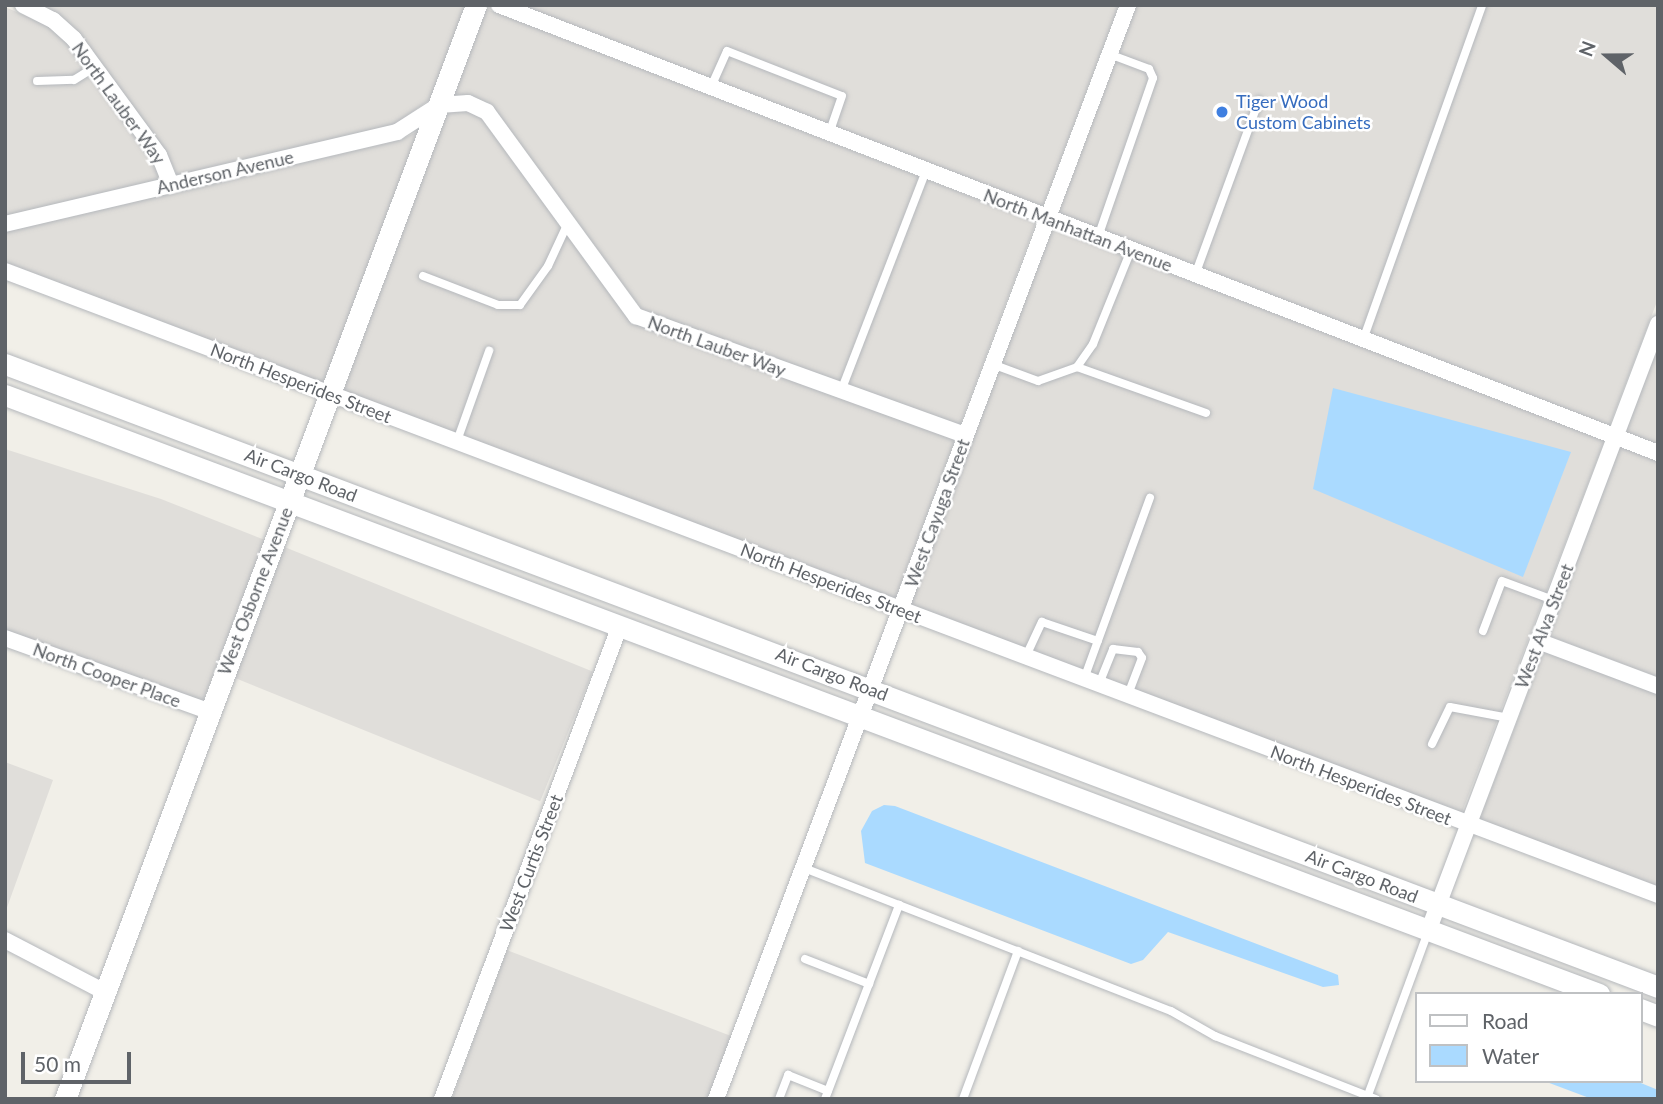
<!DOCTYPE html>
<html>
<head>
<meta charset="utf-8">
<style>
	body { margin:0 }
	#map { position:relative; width:1663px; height:1104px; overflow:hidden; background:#f1efe8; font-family:Lato,sans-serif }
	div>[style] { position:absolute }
	.industrial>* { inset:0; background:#e0deda; transform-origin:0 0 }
	.water>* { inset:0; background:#aadaff }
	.roads { filter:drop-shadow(0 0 2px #b5b8bc) drop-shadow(0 0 2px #b5b8bc) }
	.lane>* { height:8px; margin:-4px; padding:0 4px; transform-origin:4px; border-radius:4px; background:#fff }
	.street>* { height:16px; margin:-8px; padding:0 8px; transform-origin:8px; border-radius:8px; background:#fff }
	.secondary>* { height:21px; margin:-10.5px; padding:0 10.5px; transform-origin:10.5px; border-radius:10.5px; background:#fff }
	.dots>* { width:19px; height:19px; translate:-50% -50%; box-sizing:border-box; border:4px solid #fff; border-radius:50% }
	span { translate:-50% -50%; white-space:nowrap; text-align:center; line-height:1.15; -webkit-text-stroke:5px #fff; paint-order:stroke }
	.shop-label { font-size:18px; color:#366cbe }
	.left { translate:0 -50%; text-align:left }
	.street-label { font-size:18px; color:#5f6368 }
	.frame { position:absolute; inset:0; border:7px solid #5f6368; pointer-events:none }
	.legend { position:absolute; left:1415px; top:992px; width:228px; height:91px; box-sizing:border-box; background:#fff; border:2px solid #bfc1c3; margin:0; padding:9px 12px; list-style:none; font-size:21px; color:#5f6368 }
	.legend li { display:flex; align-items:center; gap:14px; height:35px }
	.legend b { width:35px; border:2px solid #bfc1c3 }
	.north { position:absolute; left:1572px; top:21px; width:70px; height:70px; -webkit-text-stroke:5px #fff; paint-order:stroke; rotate:290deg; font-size:19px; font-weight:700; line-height:28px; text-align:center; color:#5f6368 }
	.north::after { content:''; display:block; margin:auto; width:24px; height:32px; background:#5f6368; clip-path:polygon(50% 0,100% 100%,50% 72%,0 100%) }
	.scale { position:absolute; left:21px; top:1052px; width:110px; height:32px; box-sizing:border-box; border:4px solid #5f6368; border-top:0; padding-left:9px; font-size:21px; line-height:24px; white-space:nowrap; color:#5f6368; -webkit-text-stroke:5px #fff; paint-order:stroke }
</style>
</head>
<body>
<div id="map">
	<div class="industrial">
		<i style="clip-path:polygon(42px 5px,467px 5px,432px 98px,394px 125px,177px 175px,166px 151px,80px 34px)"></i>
		<i style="clip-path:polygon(520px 5px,1119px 5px,1042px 208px)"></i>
		<i style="clip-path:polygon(1137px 5px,1658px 5px,1658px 299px,1609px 427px,1058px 214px)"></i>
		<i style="clip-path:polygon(5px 7px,49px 26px,68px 44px,152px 159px,161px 179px,5px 216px)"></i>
		<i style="clip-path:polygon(484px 8px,1036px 222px,960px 425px,642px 310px,494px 109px,472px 96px,451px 97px)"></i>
		<i style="clip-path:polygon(467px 111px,481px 118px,633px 323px,955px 440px,895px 599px,340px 391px,445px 113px)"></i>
		<i style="clip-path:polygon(421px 130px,324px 385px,5px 262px,5px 232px,400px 140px)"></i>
		<i style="left:1052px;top:228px;width:592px;height:403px;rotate:21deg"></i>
		<i style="clip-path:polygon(1658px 348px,1658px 445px,1625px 433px)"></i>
		<i style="clip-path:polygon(1620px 447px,1658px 461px,1658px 677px,1549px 636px)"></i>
		<i style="clip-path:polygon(5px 449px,161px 499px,265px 540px,203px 701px,5px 630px)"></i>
		<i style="left:282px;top:546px;width:335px;height:140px;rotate:22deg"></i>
		<i style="clip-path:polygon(1544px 651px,1658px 694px,1658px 886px,1479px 821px)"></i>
		<i style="clip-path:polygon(5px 762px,53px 780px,5px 913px)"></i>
		<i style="clip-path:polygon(507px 950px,731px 1036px,707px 1099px,452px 1099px)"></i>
	</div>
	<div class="water">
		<i style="clip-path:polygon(1333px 388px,1571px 452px,1523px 577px,1313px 489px)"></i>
		<i style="clip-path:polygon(884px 805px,895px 806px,1333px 973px,1338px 975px,1339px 985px,1323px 987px,1168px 932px,1143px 960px,1131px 964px,865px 863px,861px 831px,872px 811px)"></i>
		<i style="clip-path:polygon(1544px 1081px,1636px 1081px,1658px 1090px,1658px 1099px,1592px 1099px)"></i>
	</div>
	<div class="roads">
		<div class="lane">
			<i style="left:37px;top:81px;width:37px;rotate:-2deg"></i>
			<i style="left:74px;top:80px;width:25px;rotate:-32deg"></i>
			<i style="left:711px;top:87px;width:39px;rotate:-66deg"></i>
			<i style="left:727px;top:51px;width:123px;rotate:21.4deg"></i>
			<i style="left:842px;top:96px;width:39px;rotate:109deg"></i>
			<i style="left:1098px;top:237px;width:168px;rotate:-70.9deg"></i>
			<i style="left:1153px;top:78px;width:10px;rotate:-114deg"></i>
			<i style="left:1149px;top:69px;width:43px;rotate:-159.4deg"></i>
			<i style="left:1195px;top:275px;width:186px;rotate:-69.9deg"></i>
			<i style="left:423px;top:276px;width:80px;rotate:21.1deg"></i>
			<i style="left:498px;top:305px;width:22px"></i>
			<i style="left:520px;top:305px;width:48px;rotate:-54.3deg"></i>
			<i style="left:548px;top:266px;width:47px;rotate:-65.1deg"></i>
			<i style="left:1363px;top:340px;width:356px;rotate:-70.4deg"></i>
			<i style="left:992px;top:364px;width:49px;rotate:20.3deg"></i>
			<i style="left:1038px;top:381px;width:41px;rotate:-19.7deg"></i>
			<i style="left:1077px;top:367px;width:28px;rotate:-55deg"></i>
			<i style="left:1093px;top:344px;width:101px;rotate:-68deg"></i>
			<i style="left:1077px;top:367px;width:137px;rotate:19.6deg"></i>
			<i style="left:841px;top:391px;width:236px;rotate:-68.9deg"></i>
			<i style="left:457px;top:441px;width:96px;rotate:-70.4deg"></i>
			<i style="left:1483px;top:631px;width:53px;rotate:-69.2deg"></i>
			<i style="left:1502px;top:581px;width:54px;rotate:20.4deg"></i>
			<i style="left:1026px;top:656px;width:38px;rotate:-65deg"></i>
			<i style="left:1042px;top:622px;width:59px;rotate:18.7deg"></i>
			<i style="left:1084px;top:679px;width:193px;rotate:-70deg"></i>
			<i style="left:1099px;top:684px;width:38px;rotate:-68deg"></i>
			<i style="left:1113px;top:649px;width:25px;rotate:7deg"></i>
			<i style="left:1138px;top:652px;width:7px;rotate:56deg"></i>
			<i style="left:1142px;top:658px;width:40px;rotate:111deg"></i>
			<i style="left:1432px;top:744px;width:41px;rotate:-64.1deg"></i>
			<i style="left:1450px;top:707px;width:60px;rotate:10.6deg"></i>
			<i style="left:804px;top:868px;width:394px;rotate:21.3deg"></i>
			<i style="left:1171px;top:1011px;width:51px;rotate:29.6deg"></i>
			<i style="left:1215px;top:1036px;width:173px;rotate:21.4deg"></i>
			<i style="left:805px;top:959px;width:69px;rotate:21.3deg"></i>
			<i style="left:1368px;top:1095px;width:174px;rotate:-69.8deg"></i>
			<i style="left:779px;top:1099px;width:26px;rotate:-69deg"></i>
			<i style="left:788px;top:1075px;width:43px;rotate:21.8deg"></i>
			<i style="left:825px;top:1099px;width:208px;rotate:-69.1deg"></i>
			<i style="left:963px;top:1099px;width:158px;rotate:-69.6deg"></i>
		</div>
		<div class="street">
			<i style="left:23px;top:5px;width:34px;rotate:27deg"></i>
			<i style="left:53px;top:20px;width:28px;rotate:42deg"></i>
			<i style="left:74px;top:39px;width:144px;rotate:53.8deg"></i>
			<i style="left:159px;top:155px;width:32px;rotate:68deg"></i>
			<i style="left:499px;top:5px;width:1243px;rotate:21.13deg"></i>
			<i style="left:5px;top:224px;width:403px;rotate:-13.2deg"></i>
			<i style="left:397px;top:132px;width:50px;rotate:-32.7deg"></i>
			<i style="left:439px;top:105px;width:29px;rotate:-4deg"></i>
			<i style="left:468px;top:103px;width:21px;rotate:25deg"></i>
			<i style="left:487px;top:112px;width:253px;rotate:53.9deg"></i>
			<i style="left:636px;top:316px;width:350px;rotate:19.9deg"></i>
			<i style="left:5px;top:271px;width:1767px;rotate:20.68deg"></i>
			<i style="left:5px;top:638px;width:218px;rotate:19.8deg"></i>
			<i style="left:1538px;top:641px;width:128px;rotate:20.6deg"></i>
			<i style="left:1429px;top:929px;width:647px;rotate:-69.27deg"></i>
			<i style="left:5px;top:940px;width:113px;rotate:27.5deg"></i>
			<i style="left:442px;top:1099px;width:503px;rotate:-69.4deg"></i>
			<i style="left:716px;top:1099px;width:1169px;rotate:-69.36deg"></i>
		</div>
		<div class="secondary">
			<i style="left:5px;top:364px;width:1767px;rotate:20.65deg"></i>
			<i style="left:5px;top:395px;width:1703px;rotate:20.6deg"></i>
			<i style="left:1640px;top:1009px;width:19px;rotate:21deg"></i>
			<i style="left:65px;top:1099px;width:1169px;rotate:-69.41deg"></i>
		</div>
	</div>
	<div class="dots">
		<i style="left:1222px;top:112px;background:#3f7fe0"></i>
	</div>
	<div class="shop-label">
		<span class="left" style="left:1236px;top:112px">Tiger Wood<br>Custom Cabinets</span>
	</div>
	<div class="street-label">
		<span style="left:119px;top:103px;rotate:54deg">North Lauber Way</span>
		<span style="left:225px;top:172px;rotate:-13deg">Anderson Avenue</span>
		<span style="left:1078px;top:230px;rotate:21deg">North Manhattan Avenue</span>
		<span style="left:717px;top:346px;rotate:20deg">North Lauber Way</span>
		<span style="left:301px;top:383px;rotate:21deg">North Hesperides Street</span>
		<span style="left:301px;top:475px;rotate:21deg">Air Cargo Road</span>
		<span style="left:937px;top:513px;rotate:-70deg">West Cayuga Street</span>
		<span style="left:831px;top:583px;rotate:21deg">North Hesperides Street</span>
		<span style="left:255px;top:591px;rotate:-69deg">West Osborne Avenue</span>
		<span style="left:1544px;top:626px;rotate:-69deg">West Alva Street</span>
		<span style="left:832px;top:674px;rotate:21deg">Air Cargo Road</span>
		<span style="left:107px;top:675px;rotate:20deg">North Cooper Place</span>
		<span style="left:1361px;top:785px;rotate:21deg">North Hesperides Street</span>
		<span style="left:531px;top:863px;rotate:-69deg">West Curtis Street</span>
		<span style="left:1362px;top:876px;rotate:21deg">Air Cargo Road</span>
	</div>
	<div class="frame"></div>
	<ul class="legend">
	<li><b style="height:9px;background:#fff"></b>Road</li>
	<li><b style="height:19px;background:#aadaff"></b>Water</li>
	</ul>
	<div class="north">N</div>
	<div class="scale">50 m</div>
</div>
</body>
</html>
